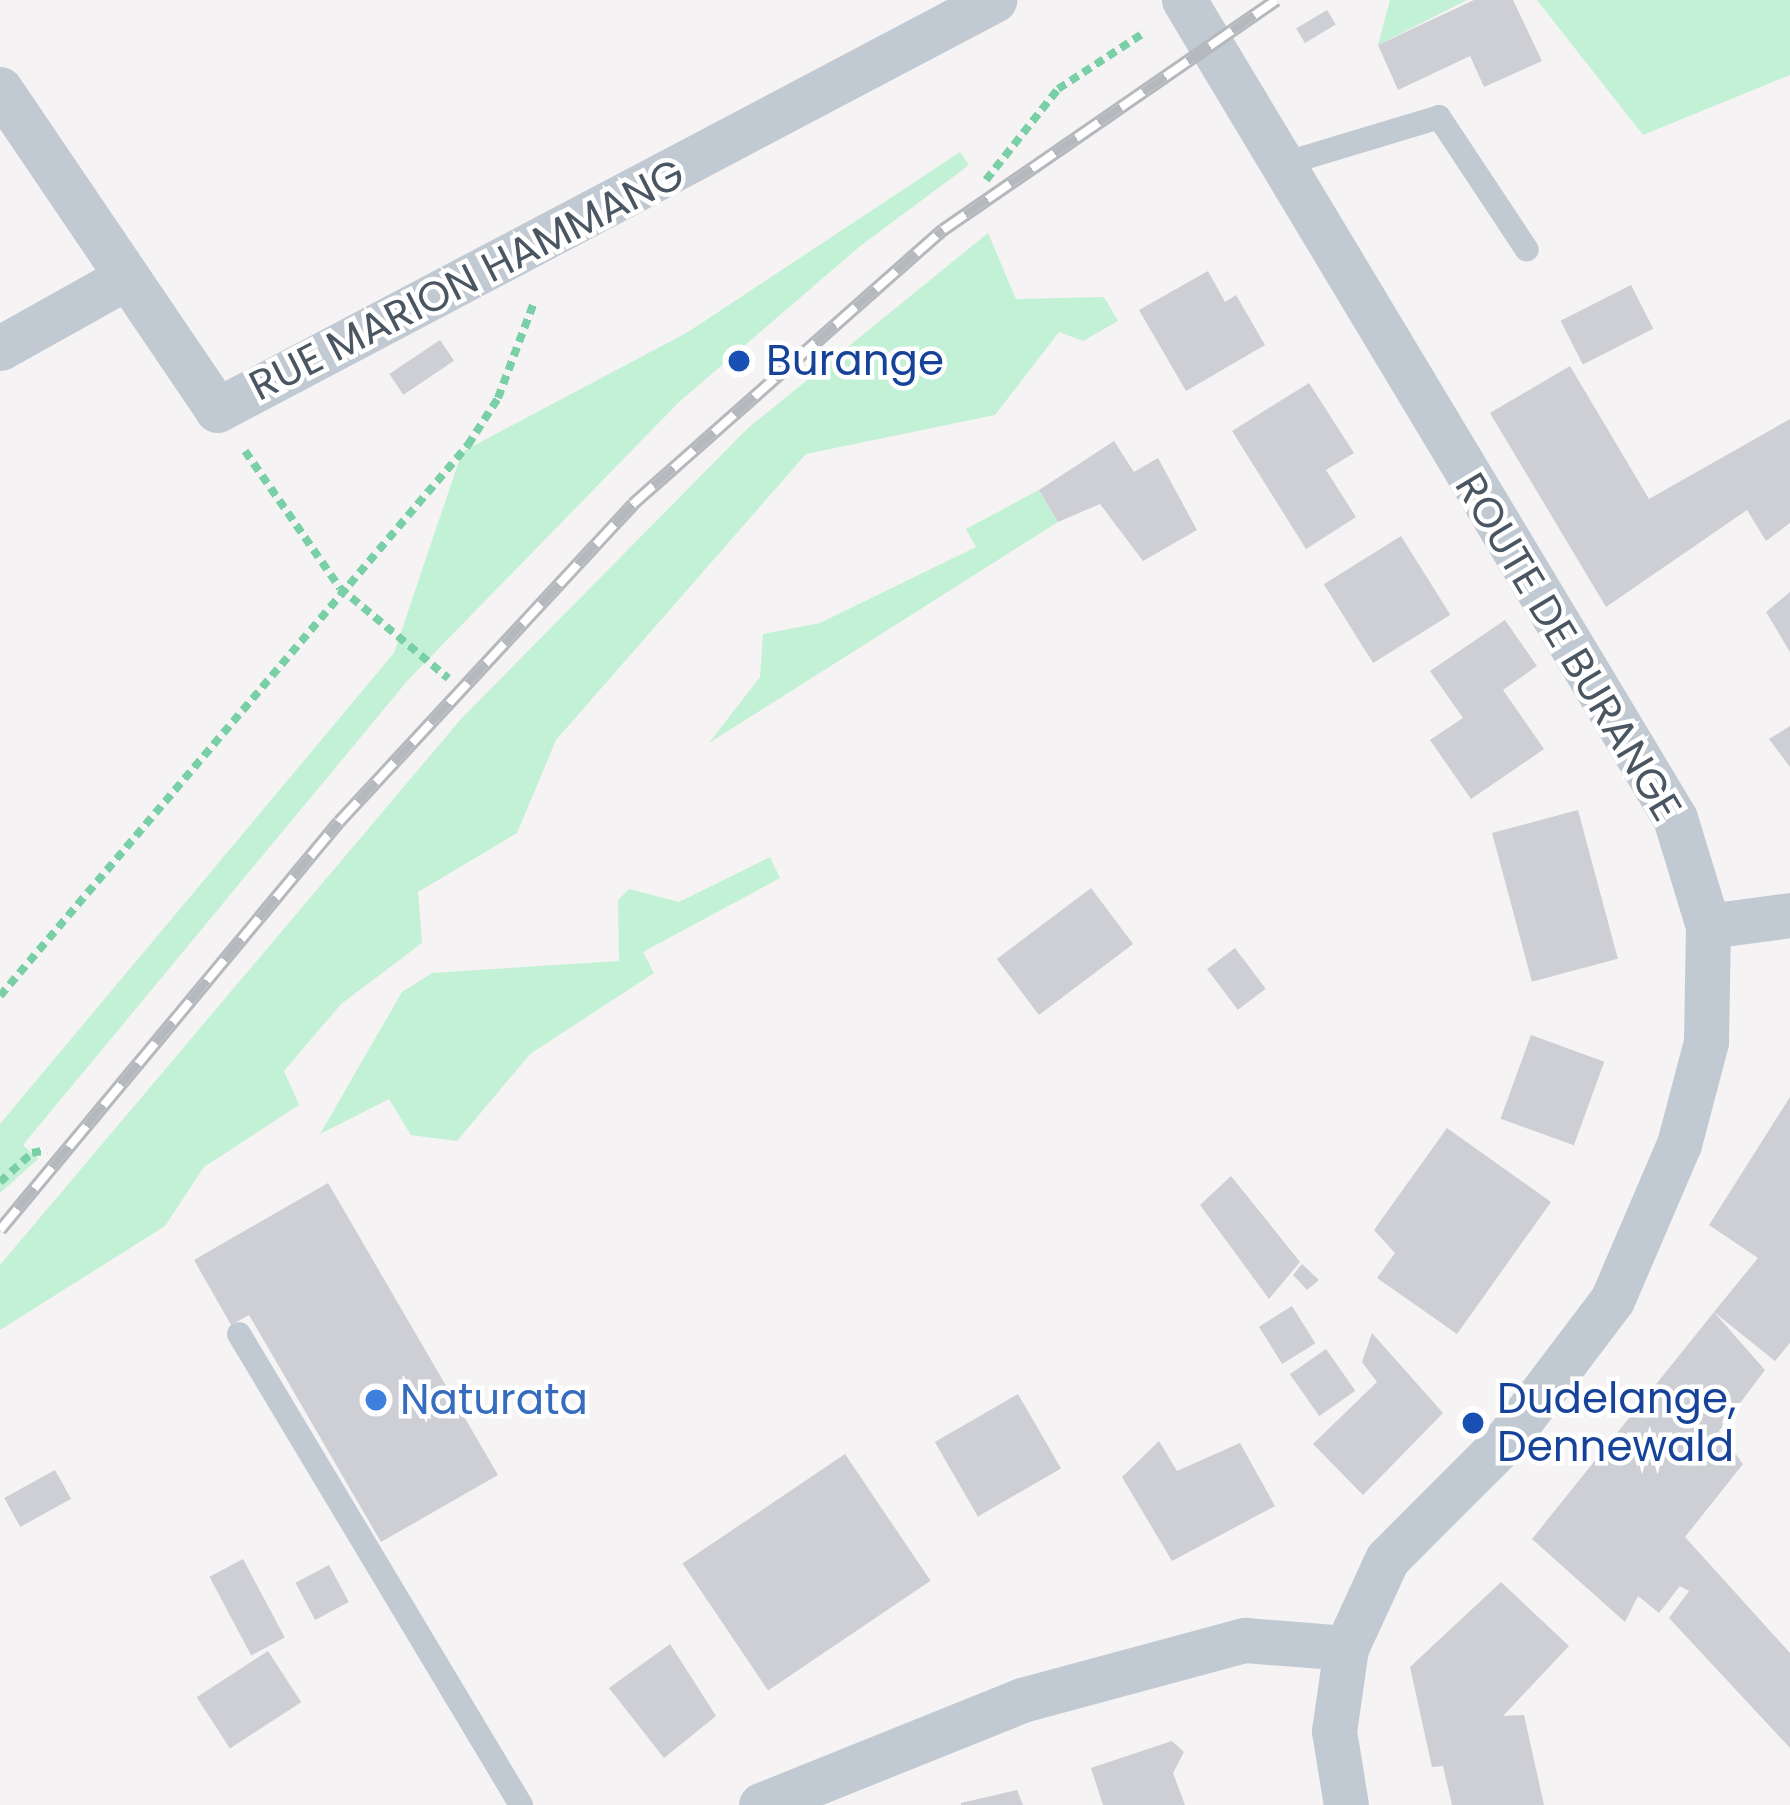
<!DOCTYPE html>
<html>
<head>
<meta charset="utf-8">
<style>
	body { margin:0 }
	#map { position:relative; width:1790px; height:1805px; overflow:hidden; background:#f5f3f3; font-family:Poppins,sans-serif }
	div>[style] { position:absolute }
	.green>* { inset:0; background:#c3f1d5 }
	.building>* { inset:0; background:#cdcfd5; transform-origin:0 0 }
	.path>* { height:8px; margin-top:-4px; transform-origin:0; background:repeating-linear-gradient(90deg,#7ad0a6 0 9px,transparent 0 15px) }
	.lane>* { height:24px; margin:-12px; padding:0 12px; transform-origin:12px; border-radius:12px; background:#c1cad2 }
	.street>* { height:45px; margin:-22.5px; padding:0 22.5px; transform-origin:22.5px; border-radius:22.5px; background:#c1cad2 }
	.rail>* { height:14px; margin-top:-7px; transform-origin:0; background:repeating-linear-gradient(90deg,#fff 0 27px,#b5b8bd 0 54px); box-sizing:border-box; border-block:3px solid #b5b8bd }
	.dots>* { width:33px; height:33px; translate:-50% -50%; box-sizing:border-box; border:6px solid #fff; border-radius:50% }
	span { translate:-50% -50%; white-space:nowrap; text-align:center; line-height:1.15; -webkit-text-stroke:9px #fff; paint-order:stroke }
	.street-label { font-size:42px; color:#4a5661 }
	.transit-label { font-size:42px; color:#164399 }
	.left { translate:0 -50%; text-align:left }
	.shop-label { font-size:42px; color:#366cbe }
</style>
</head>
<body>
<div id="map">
	<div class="green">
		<i style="clip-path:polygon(1390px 0,1467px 0,1378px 45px)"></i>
		<i style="clip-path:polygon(1537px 0,1790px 0,1790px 75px,1643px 135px)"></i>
		<i style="clip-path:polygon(960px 152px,969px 165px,859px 247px,679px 402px,408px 680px,23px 1145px,38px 1159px,0 1193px,0 1124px,394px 653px,462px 452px,688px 332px)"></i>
		<i style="clip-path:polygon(988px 233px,1016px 299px,1104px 297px,1118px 321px,1083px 341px,1059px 332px,995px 415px,806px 454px,556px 740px,517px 833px,418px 892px,422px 943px,341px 1004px,284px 1071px,299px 1105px,204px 1167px,165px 1226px,0 1330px,0 1265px,461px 719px,748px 428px)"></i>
		<i style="clip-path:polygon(1039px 490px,1058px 522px,709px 743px,760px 677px,763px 634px,820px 623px,976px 547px,966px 529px)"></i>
		<i style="clip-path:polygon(770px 857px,780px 878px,643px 952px,654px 973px,530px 1054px,457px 1141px,411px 1135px,389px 1099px,320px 1134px,402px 992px,432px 973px,619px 961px,618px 900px,629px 889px,679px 902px)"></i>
	</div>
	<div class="building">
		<i style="clip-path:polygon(1474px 0,1513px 0,1542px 61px,1484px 87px,1470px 56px,1398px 90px,1378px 45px)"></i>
		<i style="left:1327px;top:10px;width:17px;height:36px;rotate:59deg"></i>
		<i style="clip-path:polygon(1208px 271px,1225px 302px,1236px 295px,1265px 345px,1186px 391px,1139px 310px)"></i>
		<i style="left:1631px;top:285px;width:49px;height:79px;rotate:63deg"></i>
		<i style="left:440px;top:340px;width:25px;height:61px;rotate:56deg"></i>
		<i style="clip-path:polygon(1570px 366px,1649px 499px,1790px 419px,1790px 523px,1766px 541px,1747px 510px,1606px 607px,1490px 413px)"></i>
		<i style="clip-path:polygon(1309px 383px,1354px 453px,1326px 470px,1356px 517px,1306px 549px,1232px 431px)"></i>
		<i style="clip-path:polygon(1114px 441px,1134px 472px,1158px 458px,1197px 530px,1143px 561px,1100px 504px,1058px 522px,1039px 490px)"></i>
		<i style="left:1401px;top:536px;width:93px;height:91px;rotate:58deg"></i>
		<i style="clip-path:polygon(1790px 592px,1790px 652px,1766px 612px)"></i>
		<i style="clip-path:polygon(1505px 620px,1537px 666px,1503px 690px,1544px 749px,1471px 799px,1430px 740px,1463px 718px,1430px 671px)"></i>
		<i style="clip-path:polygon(1790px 726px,1790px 767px,1769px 739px)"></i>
		<i style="left:1578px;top:810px;width:154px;height:89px;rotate:75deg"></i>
		<i style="left:1091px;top:888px;width:70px;height:118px;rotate:53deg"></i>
		<i style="left:1235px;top:948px;width:51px;height:35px;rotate:53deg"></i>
		<i style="left:1531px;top:1035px;width:78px;height:89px;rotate:20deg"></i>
		<i style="clip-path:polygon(1790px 1097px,1790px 1343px,1775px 1361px,1714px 1312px,1758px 1258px,1709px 1225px)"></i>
		<i style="clip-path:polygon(1447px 1128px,1551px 1202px,1457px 1334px,1377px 1278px,1395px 1253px,1374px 1230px)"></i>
		<i style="clip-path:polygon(1231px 1176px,1300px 1262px,1269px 1299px,1200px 1205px)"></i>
		<i style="clip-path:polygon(328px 1183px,498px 1475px,381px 1542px,249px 1315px,231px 1325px,194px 1260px)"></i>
		<i style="clip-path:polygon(1302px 1264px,1319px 1280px,1307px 1290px,1293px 1275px)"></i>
		<i style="left:1292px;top:1306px;width:44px;height:39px;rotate:58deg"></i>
		<i style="clip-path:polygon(1714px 1312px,1765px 1370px,1719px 1431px,1743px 1464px,1685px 1537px,1790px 1653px,1790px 1748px,1669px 1618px,1689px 1591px,1680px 1586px,1659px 1613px,1638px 1596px,1625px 1622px,1532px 1539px)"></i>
		<i style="clip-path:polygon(1372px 1333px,1443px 1413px,1363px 1495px,1313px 1444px,1377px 1382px,1362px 1362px)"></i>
		<i style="left:1326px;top:1349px;width:51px;height:44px;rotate:55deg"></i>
		<i style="left:1018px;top:1394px;width:86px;height:96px;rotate:60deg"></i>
		<i style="clip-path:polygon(1159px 1441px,1177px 1471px,1240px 1443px,1275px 1506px,1172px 1561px,1122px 1477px)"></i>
		<i style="left:845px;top:1454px;width:153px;height:196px;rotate:56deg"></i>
		<i style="left:55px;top:1470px;width:33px;height:58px;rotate:61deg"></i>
		<i style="left:243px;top:1559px;width:89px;height:38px;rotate:62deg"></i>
		<i style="left:329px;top:1565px;width:42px;height:38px;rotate:62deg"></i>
		<i style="clip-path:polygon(1501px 1582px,1569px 1646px,1503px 1716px,1524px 1715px,1544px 1805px,1452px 1805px,1443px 1766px,1432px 1767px,1410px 1667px)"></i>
		<i style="clip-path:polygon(670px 1644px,716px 1716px,664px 1758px,609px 1688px)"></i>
		<i style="left:268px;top:1651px;width:61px;height:85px;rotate:57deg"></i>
		<i style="clip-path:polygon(1172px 1741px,1184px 1752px,1173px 1773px,1185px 1805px,1103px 1805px,1091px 1768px)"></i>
		<i style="clip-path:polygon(1017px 1790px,1023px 1805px,961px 1805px,961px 1803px)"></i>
	</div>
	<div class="path">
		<i style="left:986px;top:180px;width:116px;rotate:-51.6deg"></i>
		<i style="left:1058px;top:89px;width:104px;rotate:-33.2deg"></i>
		<i style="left:245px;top:451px;width:167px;rotate:55.3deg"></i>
		<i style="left:340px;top:588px;width:141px;rotate:39.8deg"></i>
		<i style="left:0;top:996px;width:723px;rotate:-49.66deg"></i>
		<i style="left:468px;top:445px;width:56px;rotate:-57.4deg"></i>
		<i style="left:498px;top:398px;width:103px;rotate:-69.4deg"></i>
		<i style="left:0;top:1182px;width:43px;rotate:-42.2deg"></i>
		<i style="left:32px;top:1153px;width:15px;rotate:-11deg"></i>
	</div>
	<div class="lane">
		<i style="left:1277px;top:166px;width:169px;rotate:-16.8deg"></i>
		<i style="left:1439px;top:117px;width:159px;rotate:56.5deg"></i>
		<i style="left:239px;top:1334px;width:549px;rotate:59.09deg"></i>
	</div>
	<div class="street">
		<i style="left:1184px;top:0;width:954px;rotate:59.03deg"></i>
		<i style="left:1675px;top:818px;width:113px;rotate:73deg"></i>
		<i style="left:1708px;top:926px;width:116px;rotate:91deg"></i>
		<i style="left:1706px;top:1042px;width:106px;rotate:104.8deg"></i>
		<i style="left:1679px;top:1144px;width:170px;rotate:113.2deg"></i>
		<i style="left:1612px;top:1300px;width:176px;rotate:127.1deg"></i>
		<i style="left:1506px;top:1440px;width:168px;rotate:135deg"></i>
		<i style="left:1387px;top:1559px;width:98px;rotate:114.7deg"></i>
		<i style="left:1346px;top:1648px;width:84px;rotate:98.2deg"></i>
		<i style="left:1334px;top:1731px;width:75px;rotate:80.8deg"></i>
		<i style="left:0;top:89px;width:387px;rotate:55.9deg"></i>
		<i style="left:217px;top:410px;width:879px;rotate:-27.82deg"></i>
		<i style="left:0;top:348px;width:145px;rotate:-29.2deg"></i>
		<i style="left:1708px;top:926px;width:83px;rotate:-7.6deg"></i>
		<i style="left:761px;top:1805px;width:281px;rotate:-21.9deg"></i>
		<i style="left:1022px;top:1700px;width:231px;rotate:-15.1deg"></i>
		<i style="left:1245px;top:1640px;width:101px;rotate:4.5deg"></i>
	</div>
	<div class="rail">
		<i style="left:0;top:1230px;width:530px;rotate:-50.28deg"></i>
		<i style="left:339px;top:822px;width:433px;rotate:-47.2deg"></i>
		<i style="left:633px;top:504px;width:414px;rotate:-41.5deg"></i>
		<i style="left:943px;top:230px;width:405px;rotate:-34.6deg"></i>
	</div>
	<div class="dots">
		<i style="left:739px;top:361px;background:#1a4fb4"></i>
		<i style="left:376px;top:1400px;background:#3f7fe0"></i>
		<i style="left:1473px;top:1423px;background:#1a4fb4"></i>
	</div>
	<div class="street-label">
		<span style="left:467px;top:280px;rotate:-27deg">RUE MARION HAMMANG</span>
		<span style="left:1568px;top:647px;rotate:59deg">ROUTE DE BURANGE</span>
	</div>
	<div class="transit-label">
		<span class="left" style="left:766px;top:361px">Burange</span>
		<span class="left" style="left:1497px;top:1423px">Dudelange,<br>Dennewald</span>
	</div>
	<div class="shop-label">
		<span class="left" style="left:400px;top:1400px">Naturata</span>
	</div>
</div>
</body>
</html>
